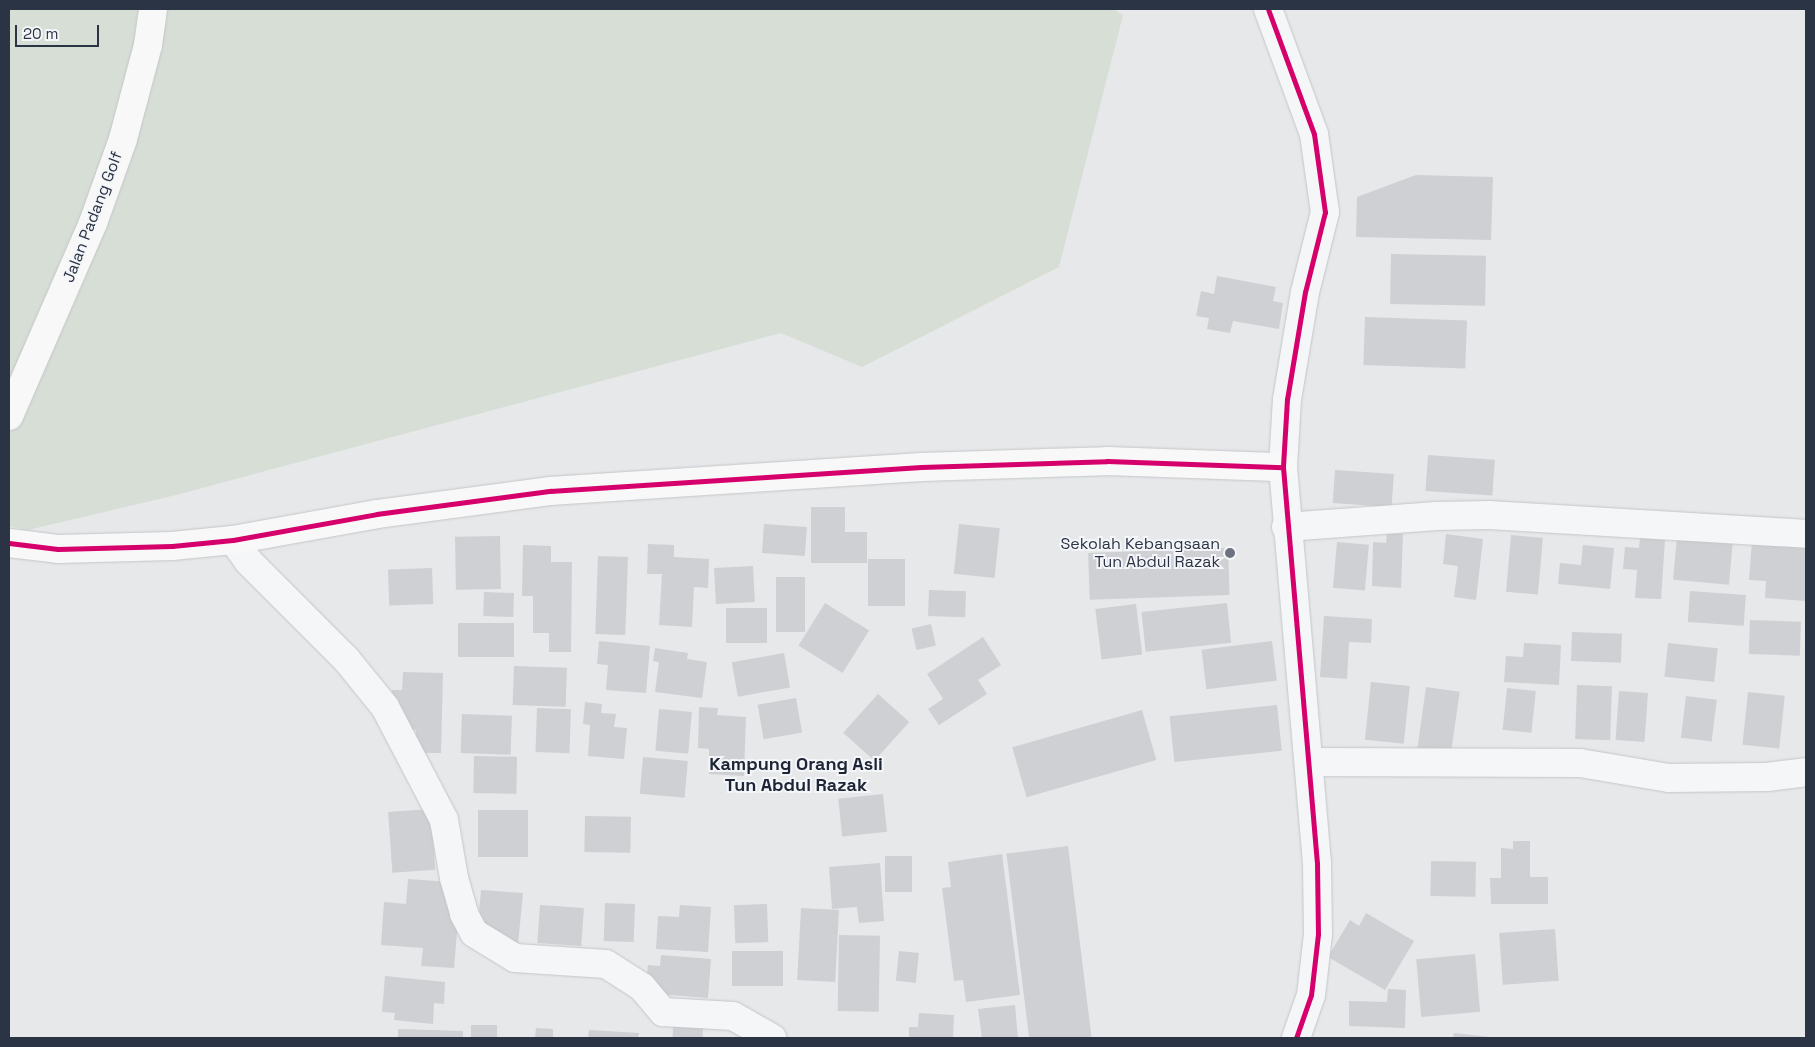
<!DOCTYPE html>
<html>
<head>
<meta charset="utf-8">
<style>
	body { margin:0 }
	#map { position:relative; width:1815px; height:1047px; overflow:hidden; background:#e6e8ea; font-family:"Space Grotesk",sans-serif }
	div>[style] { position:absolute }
	.green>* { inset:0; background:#d6ded6 }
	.building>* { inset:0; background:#ced0d3; transform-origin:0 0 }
	.roads { filter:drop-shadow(0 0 1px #c4c6c8) drop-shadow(0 0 1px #c4c6c8) }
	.street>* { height:28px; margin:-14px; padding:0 14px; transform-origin:14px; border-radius:14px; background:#f5f6f7 }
	.secondary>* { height:28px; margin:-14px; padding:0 14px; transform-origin:14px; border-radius:14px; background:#f8f8f8 }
	.cycleway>* { height:5px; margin:-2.5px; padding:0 2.5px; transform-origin:2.5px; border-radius:2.5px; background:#d6006c }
	.dots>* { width:14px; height:14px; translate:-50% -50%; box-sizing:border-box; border:2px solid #f4f6f9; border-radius:50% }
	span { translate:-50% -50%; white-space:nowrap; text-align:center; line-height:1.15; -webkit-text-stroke:4px #f4f6f9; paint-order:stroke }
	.street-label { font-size:16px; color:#2b3445 }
	.poi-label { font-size:16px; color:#2b3445 }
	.right { translate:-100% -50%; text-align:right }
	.neighbourhood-label { font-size:18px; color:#1d2536; font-weight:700 }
	.frame { position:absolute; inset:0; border:10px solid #2b3445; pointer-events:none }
	.scale { position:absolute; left:15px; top:25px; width:84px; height:22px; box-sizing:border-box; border:2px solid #2b3445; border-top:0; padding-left:6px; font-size:15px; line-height:18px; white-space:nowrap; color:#2b3445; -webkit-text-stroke:4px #f4f6f9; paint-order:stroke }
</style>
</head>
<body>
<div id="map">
	<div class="green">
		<i style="clip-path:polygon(9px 9px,1113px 9px,1123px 15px,1059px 267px,862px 367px,781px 333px,176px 495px,28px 530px,9px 526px)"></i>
	</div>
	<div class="building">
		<i style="clip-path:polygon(1416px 175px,1493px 177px,1491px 240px,1356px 237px,1357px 197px)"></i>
		<i style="left:1391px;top:254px;width:95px;height:50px;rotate:1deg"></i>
		<i style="clip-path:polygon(1217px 276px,1276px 287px,1273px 301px,1283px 303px,1279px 329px,1233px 321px,1230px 333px,1207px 329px,1209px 318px,1196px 316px,1201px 291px,1214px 294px)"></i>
		<i style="left:1365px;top:317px;width:102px;height:48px;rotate:2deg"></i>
		<i style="left:1428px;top:455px;width:67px;height:36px;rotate:4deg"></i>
		<i style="left:1335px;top:470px;width:59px;height:33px;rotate:4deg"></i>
		<i style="clip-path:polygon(811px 507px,845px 507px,845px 532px,867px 532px,867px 563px,811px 563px)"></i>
		<i style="left:764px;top:524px;width:43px;height:29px;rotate:4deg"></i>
		<i style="left:959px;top:524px;width:41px;height:50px;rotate:6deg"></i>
		<i style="clip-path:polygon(1387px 534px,1403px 534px,1401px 588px,1372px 586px,1373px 542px,1386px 543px)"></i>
		<i style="clip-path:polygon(1446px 534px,1483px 539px,1476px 600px,1454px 597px,1458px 566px,1443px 564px)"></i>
		<i style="left:1511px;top:535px;width:32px;height:57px;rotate:5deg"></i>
		<i style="left:500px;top:536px;width:53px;height:45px;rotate:89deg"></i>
		<i style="left:1677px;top:536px;width:56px;height:44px;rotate:5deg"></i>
		<i style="clip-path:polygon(1640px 538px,1665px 540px,1661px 599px,1635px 598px,1637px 570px,1623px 569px,1625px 547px,1639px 548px)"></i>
		<i style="clip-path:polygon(1752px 541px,1806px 544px,1806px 601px,1765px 598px,1766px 581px,1749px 580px)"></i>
		<i style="left:1337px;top:542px;width:32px;height:46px;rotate:5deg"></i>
		<i style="clip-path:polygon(648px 544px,674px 545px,674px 557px,709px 559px,708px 588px,694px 587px,692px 627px,659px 625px,662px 574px,647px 574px)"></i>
		<i style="clip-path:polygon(523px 545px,551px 546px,551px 562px,572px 562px,571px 652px,549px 652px,549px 633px,533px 633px,533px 596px,522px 596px)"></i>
		<i style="clip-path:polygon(1583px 545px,1614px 548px,1610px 589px,1558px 584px,1560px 563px,1581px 565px)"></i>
		<i style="left:1228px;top:548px;width:47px;height:140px;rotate:88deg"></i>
		<i style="left:598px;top:556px;width:30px;height:78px;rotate:2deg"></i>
		<i style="left:868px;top:559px;width:37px;height:47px"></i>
		<i style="left:753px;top:566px;width:36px;height:39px;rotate:87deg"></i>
		<i style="left:432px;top:568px;width:36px;height:44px;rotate:88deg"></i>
		<i style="left:776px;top:577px;width:29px;height:55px"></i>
		<i style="left:929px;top:590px;width:37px;height:26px;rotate:2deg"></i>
		<i style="left:1690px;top:591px;width:56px;height:31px;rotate:4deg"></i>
		<i style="left:484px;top:592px;width:30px;height:24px;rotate:2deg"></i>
		<i style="left:825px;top:603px;width:52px;height:50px;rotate:32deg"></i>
		<i style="left:1227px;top:603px;width:40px;height:86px;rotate:84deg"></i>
		<i style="left:1136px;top:604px;width:51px;height:41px;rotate:83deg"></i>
		<i style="left:726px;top:608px;width:41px;height:35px"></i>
		<i style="clip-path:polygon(1324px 616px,1372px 619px,1371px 643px,1349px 642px,1347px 679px,1320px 677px)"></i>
		<i style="left:1750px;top:620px;width:51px;height:34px;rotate:2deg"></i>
		<i style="left:514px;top:623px;width:34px;height:56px;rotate:90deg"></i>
		<i style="left:931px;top:624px;width:22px;height:20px;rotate:77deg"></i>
		<i style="left:1572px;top:632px;width:50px;height:29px;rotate:2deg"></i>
		<i style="clip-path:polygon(983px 637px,1001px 665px,978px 680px,987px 694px,939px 725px,928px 709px,943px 699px,927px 674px)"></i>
		<i style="clip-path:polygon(599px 641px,650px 646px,646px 693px,606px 690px,608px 665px,597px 664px)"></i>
		<i style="left:1272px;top:641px;width:40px;height:71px;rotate:83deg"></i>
		<i style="clip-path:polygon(1524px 643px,1561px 645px,1559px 685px,1504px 682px,1506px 656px,1523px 657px)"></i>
		<i style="left:1668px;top:643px;width:50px;height:34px;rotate:6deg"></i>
		<i style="clip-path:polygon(655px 648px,688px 653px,687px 659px,707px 662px,702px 698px,655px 692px,659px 662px,653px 661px)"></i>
		<i style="left:784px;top:653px;width:35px;height:53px;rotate:80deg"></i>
		<i style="left:514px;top:666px;width:53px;height:39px;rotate:2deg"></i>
		<i style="clip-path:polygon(403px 672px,443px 673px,441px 753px,416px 753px,416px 730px,401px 730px,391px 715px,392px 690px,402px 690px)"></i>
		<i style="left:1371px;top:682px;width:39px;height:58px;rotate:6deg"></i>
		<i style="left:1577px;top:685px;width:35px;height:54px;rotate:2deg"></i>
		<i style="left:1426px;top:687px;width:34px;height:63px;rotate:8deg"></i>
		<i style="left:1507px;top:688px;width:29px;height:42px;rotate:6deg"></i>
		<i style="left:1619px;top:691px;width:29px;height:49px;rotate:4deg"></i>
		<i style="left:1748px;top:692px;width:37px;height:53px;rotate:6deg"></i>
		<i style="left:878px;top:694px;width:42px;height:52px;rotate:42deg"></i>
		<i style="left:1686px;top:696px;width:31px;height:42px;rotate:7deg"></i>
		<i style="left:796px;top:698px;width:35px;height:39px;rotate:80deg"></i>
		<i style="clip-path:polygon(585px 702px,602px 704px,601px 713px,616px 714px,614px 727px,627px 728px,624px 759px,588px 756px,590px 725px,583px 724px)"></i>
		<i style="left:1277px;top:705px;width:46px;height:108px;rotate:84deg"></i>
		<i style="clip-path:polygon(699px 707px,718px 708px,717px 715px,746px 717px,744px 776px,709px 774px,709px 749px,698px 748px)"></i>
		<i style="left:537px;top:708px;width:34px;height:44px;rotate:2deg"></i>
		<i style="left:659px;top:709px;width:33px;height:42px;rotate:5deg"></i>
		<i style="left:1142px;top:710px;width:52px;height:135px;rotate:74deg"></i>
		<i style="left:462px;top:714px;width:50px;height:39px;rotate:2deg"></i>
		<i style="left:474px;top:756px;width:43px;height:37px;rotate:1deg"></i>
		<i style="left:643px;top:757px;width:45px;height:37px;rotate:5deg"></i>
		<i style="left:883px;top:794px;width:38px;height:45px;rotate:84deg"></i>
		<i style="left:431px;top:809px;width:61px;height:43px;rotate:86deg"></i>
		<i style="left:528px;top:810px;width:47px;height:50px;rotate:90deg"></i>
		<i style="left:585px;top:816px;width:46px;height:36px;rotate:1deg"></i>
		<i style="clip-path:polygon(1513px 841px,1530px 841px,1530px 877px,1548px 877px,1548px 904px,1491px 904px,1490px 878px,1501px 878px,1501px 848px,1513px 849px)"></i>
		<i style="left:1068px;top:846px;width:193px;height:62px;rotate:83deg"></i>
		<i style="clip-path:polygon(1002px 854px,1020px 995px,966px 1002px,963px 980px,954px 981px,942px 888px,951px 887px,948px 862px)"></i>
		<i style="left:885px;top:856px;width:27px;height:36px"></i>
		<i style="left:1431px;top:861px;width:45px;height:35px;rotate:1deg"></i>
		<i style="clip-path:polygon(880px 863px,884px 921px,859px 923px,857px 907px,832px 909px,829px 867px)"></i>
		<i style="clip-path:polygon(408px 879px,451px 882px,459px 909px,454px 968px,421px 966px,423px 948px,381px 945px,384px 902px,406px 904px)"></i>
		<i style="clip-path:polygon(481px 890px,523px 893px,518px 944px,488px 941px,490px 926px,478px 924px)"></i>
		<i style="left:605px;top:903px;width:30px;height:38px;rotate:2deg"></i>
		<i style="left:767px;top:904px;width:38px;height:33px;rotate:88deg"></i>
		<i style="left:540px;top:905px;width:44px;height:38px;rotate:4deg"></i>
		<i style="clip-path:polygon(680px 905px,711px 907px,708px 952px,656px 949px,658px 916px,679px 917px)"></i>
		<i style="left:801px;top:908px;width:38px;height:72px;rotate:3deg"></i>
		<i style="clip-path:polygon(1366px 913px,1414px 941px,1385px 990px,1328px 957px,1350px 920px,1359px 926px)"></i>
		<i style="left:1555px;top:929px;width:52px;height:56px;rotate:86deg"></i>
		<i style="left:839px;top:935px;width:41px;height:76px;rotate:1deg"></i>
		<i style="left:732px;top:951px;width:51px;height:35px"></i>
		<i style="left:899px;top:951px;width:20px;height:30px;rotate:6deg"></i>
		<i style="left:1475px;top:954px;width:58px;height:59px;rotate:85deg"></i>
		<i style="clip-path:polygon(661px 955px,711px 959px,708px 998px,658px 994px,659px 985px,646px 984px,648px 965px,660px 966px)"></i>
		<i style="clip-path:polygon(385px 976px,445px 982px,444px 1004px,434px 1003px,433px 1024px,394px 1020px,395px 1013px,382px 1012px)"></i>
		<i style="clip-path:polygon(1388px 989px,1406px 990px,1405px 1028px,1349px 1026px,1349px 1001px,1387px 1002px)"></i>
		<i style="clip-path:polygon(1015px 1005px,1018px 1038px,982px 1038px,978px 1009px)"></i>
		<i style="clip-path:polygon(919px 1013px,954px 1015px,953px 1038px,909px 1038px,909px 1027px,918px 1027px)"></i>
		<i style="left:471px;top:1025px;width:26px;height:13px"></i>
		<i style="left:673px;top:1027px;width:30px;height:11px;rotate:2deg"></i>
		<i style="clip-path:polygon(536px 1028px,553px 1029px,553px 1038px,535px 1038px)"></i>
		<i style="clip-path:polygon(398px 1029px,463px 1031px,463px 1038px,398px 1038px)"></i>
		<i style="clip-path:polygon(589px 1030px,639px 1033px,638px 1038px,588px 1038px)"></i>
		<i style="clip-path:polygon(1454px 1033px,1490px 1037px,1490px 1038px,1453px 1038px)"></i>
	</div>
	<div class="roads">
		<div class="street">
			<i style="left:1268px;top:9px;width:133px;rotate:69.8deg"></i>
			<i style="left:1314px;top:134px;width:79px;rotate:82deg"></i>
			<i style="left:1325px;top:212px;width:82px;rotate:104deg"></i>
			<i style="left:1305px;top:292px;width:109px;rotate:99.5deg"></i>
			<i style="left:1287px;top:399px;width:68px;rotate:93.4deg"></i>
			<i style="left:1283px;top:467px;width:397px;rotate:85.1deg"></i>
			<i style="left:1317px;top:863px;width:71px;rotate:89.2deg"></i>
			<i style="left:1318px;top:934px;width:61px;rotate:96.5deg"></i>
			<i style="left:1311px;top:995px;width:46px;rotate:109.2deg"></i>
			<i style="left:1286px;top:527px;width:151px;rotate:-4.2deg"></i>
			<i style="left:1437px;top:516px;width:52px;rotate:-1.1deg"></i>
			<i style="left:1489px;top:515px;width:318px;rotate:3.4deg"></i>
			<i style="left:233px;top:540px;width:26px;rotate:54deg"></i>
			<i style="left:248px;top:561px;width:139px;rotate:45deg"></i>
			<i style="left:346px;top:659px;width:62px;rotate:50.9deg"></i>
			<i style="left:385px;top:707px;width:127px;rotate:62.4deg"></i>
			<i style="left:444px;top:820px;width:59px;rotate:80.2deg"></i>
			<i style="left:454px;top:878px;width:37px;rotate:74deg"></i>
			<i style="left:464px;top:914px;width:21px;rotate:62deg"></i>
			<i style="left:474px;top:933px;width:48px;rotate:31.4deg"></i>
			<i style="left:515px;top:958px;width:91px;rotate:3.8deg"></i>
			<i style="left:606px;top:964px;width:43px;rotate:32.6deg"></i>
			<i style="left:642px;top:987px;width:33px;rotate:50deg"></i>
			<i style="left:663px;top:1012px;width:70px;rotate:3.3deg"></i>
			<i style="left:733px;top:1016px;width:45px;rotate:29.4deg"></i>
			<i style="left:1311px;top:762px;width:269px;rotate:0.2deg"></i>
			<i style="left:1580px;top:763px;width:90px;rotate:9.6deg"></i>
			<i style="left:1669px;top:778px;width:98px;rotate:-0.6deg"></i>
			<i style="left:1767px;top:777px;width:39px;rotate:-7deg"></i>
		</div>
		<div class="secondary">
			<i style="left:9px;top:416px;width:210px;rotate:-66.5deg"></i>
			<i style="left:93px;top:223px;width:89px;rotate:-70.3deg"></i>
			<i style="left:123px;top:139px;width:97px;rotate:-75.1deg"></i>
			<i style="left:148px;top:45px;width:36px;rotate:-82deg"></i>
			<i style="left:9px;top:543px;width:49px;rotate:7deg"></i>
			<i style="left:58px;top:549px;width:114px;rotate:-1.5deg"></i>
			<i style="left:172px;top:546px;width:61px;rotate:-5.6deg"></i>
			<i style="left:233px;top:540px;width:146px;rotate:-10.2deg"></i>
			<i style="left:377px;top:514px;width:175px;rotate:-7.6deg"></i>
			<i style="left:550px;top:491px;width:372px;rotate:-3.7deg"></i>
			<i style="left:921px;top:467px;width:186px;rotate:-1.8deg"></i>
			<i style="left:1107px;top:461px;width:176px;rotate:2deg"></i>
		</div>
	</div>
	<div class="cycleway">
		<i style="left:1268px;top:9px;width:133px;rotate:69.8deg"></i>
		<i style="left:1314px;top:134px;width:79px;rotate:82deg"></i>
		<i style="left:1325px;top:212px;width:82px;rotate:104deg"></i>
		<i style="left:1305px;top:292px;width:109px;rotate:99.5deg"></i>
		<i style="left:1287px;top:399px;width:68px;rotate:93.4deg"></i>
		<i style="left:1283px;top:467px;width:397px;rotate:85.1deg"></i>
		<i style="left:1317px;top:863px;width:71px;rotate:89.2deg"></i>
		<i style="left:1318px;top:934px;width:61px;rotate:96.5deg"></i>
		<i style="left:1311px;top:995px;width:46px;rotate:109.2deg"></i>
		<i style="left:9px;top:543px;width:49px;rotate:7deg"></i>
		<i style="left:58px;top:549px;width:114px;rotate:-1.5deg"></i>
		<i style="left:172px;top:546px;width:61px;rotate:-5.6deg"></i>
		<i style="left:233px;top:540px;width:146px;rotate:-10.2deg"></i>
		<i style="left:377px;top:514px;width:175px;rotate:-7.6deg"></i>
		<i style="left:550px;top:491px;width:372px;rotate:-3.7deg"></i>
		<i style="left:921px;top:467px;width:186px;rotate:-1.8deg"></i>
		<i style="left:1107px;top:461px;width:176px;rotate:2deg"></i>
	</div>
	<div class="dots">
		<i style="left:1230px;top:553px;background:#6c737f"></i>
	</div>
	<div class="street-label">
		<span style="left:93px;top:217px;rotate:-69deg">Jalan Padang Golf</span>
	</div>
	<div class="poi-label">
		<span class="right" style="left:1220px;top:553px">Sekolah Kebangsaan<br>Tun Abdul Razak</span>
	</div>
	<div class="neighbourhood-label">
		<span style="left:796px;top:775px">Kampung Orang Asli<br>Tun Abdul Razak</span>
	</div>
	<div class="frame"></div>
	<div class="scale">20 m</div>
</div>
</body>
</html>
